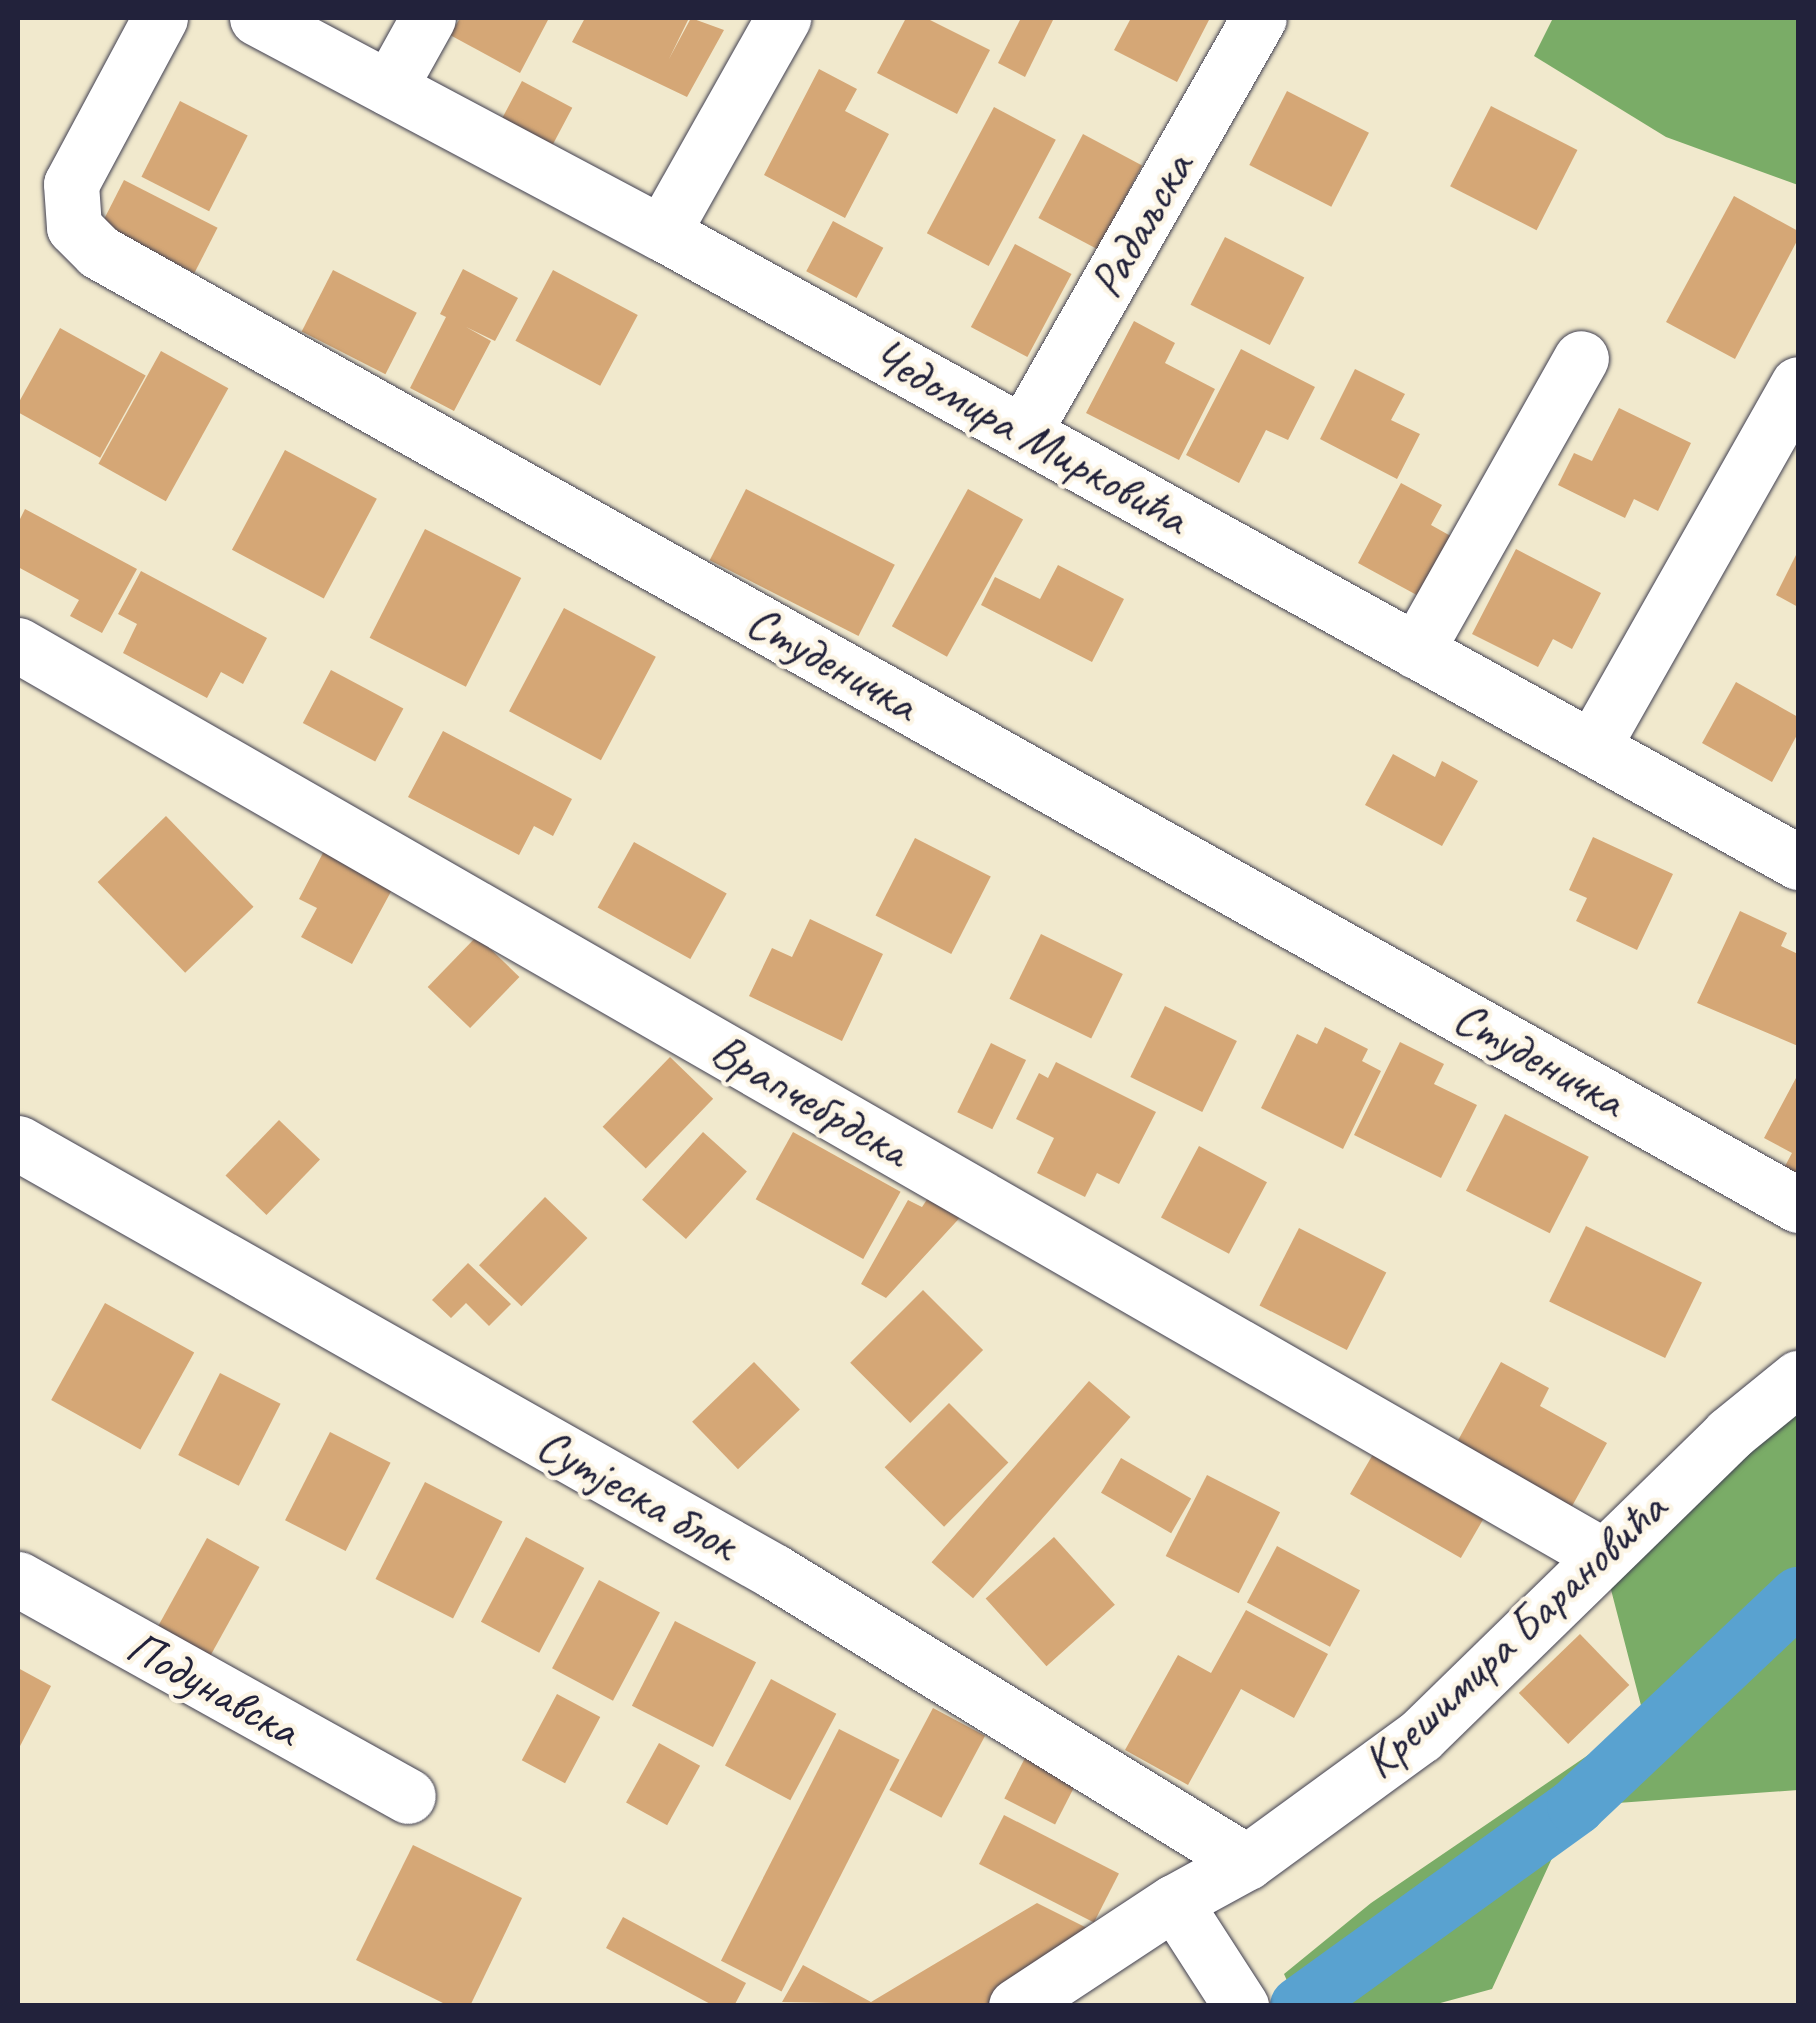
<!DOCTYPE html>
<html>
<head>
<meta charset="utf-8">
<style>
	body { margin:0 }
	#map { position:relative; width:1816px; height:2023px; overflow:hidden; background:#f1e9cd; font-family:Caveat,sans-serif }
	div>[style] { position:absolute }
	.forest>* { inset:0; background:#7aac67 }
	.canal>* { height:58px; margin:-29px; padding:0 29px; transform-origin:29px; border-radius:29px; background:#59a2d0 }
	.building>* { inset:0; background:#d5a776; transform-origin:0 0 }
	.roads { filter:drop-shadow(0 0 2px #414051) drop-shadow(0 0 2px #414051) }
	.minor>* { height:55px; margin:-27.5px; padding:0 27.5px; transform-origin:27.5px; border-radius:27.5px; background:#fff }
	span { translate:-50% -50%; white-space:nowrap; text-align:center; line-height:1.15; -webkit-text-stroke:9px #fcf5e5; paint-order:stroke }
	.street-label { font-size:48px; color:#22223b }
	.frame { position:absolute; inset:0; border:20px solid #22223b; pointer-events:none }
</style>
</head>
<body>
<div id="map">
	<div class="forest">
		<i style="clip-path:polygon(1553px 18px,1798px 18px,1798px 185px,1666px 137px,1534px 56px)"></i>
		<i style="clip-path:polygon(1798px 1412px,1798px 1790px,1576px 1806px,1492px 1989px,1433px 2005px,1298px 2005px,1284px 1974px,1371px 1903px,1644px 1717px,1602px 1555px)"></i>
	</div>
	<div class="canal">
		<i style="left:1299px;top:2006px;width:342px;rotate:-35.8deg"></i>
		<i style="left:1576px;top:1806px;width:306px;rotate:-43.4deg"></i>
	</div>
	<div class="building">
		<i style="clip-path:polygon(460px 18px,549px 18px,520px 73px,450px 35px)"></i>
		<i style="clip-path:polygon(585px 18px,689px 18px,669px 59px,691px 18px,724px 30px,687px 97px,572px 42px)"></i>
		<i style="clip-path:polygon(906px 18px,926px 18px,990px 50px,957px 114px,877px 73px)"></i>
		<i style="clip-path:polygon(1021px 18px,1054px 18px,1025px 77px,998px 63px)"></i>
		<i style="clip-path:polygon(1131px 18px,1210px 18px,1177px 82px,1114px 50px)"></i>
		<i style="clip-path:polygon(819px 69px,857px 89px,845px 111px,889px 134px,845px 218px,764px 175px)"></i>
		<i style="left:522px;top:81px;width:57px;height:49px;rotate:28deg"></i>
		<i style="left:1287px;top:91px;width:92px;height:83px;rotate:27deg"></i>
		<i style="left:180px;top:101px;width:76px;height:85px;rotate:27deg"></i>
		<i style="left:1491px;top:106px;width:97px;height:90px;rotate:27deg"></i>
		<i style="left:994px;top:107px;width:70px;height:143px;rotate:28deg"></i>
		<i style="left:1083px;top:134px;width:67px;height:95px;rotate:28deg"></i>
		<i style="left:124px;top:180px;width:105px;height:51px;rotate:27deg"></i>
		<i style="clip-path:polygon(1734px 196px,1798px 231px,1798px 239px,1735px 359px,1666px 322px)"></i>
		<i style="left:833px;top:221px;width:57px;height:57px;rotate:28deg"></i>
		<i style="left:1225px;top:237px;width:89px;height:76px;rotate:27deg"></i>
		<i style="left:1015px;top:244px;width:64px;height:94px;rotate:28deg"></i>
		<i style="clip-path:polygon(463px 269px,518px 298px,495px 341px,466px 327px,491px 341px,454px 411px,410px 388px,446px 317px,440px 314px)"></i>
		<i style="left:333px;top:270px;width:94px;height:69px;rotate:27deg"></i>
		<i style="left:553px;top:270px;width:96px;height:80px;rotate:28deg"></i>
		<i style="clip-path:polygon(1134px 321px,1175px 343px,1165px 363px,1215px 389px,1179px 460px,1086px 413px)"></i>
		<i style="left:60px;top:328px;width:98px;height:94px;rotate:29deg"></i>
		<i style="clip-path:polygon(1241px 349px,1315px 387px,1288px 440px,1266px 430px,1239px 483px,1186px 455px)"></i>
		<i style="left:161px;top:351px;width:77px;height:129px;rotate:29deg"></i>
		<i style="clip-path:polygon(1355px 369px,1405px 394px,1391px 420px,1420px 434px,1397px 479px,1320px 439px)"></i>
		<i style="clip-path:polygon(1619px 408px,1691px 443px,1658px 511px,1634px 499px,1625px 518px,1558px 485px,1574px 453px,1592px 461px)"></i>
		<i style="left:285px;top:450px;width:104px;height:113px;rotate:28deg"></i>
		<i style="clip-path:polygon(1401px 483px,1442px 505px,1431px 525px,1456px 539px,1424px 599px,1358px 563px)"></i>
		<i style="left:746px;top:489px;width:167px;height:80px;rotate:27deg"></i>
		<i style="left:968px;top:489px;width:63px;height:157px;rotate:29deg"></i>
		<i style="clip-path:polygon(25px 509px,137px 569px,102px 633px,70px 616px,79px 600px,18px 567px,18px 523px)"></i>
		<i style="left:425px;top:529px;width:108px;height:122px;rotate:27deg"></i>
		<i style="clip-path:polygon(1516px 549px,1601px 593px,1572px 649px,1553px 639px,1538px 667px,1472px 634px)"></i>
		<i style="clip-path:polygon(1798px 551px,1798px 607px,1776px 595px)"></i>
		<i style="clip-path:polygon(1058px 565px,1124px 599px,1092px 662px,981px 605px,995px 577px,1040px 599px)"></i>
		<i style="clip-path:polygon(141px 571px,267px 638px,243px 684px,221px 672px,207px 698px,123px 653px,137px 624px,118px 614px)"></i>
		<i style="left:564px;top:608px;width:104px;height:117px;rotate:28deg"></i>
		<i style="left:331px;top:670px;width:82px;height:60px;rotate:28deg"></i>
		<i style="clip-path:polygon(1736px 682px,1798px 717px,1798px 733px,1772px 782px,1702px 743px)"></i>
		<i style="clip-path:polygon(443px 731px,572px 799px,553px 836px,534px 826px,519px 855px,408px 797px)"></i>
		<i style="clip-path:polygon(1393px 754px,1435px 777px,1442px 761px,1478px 781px,1442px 846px,1365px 805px)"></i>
		<i style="left:166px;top:816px;width:126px;height:95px;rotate:46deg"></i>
		<i style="clip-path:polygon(1593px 837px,1673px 874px,1637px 950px,1576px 921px,1587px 898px,1569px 890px)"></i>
		<i style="left:915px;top:838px;width:85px;height:87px;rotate:27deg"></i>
		<i style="left:634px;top:842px;width:106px;height:75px;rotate:29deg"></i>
		<i style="clip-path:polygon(325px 849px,394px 886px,352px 964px,301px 937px,317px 908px,299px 899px)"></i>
		<i style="clip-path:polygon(1740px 911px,1787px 933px,1781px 946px,1798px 954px,1798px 1046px,1697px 1003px)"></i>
		<i style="clip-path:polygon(810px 919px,883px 954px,842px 1041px,749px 996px,772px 948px,792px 957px)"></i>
		<i style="left:1041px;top:934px;width:91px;height:72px;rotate:26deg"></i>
		<i style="left:477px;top:936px;width:59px;height:71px;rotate:44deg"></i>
		<i style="left:1165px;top:1006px;width:80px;height:79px;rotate:26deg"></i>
		<i style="clip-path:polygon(1325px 1027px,1368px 1049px,1362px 1061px,1381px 1071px,1343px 1149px,1261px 1108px,1297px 1034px,1317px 1044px)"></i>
		<i style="clip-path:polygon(1400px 1042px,1444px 1064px,1434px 1084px,1477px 1105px,1441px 1178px,1354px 1135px)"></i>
		<i style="left:991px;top:1043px;width:39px;height:77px;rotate:26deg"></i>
		<i style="left:670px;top:1057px;width:60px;height:97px;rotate:44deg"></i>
		<i style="clip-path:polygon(1056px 1062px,1156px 1112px,1119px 1184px,1097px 1173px,1085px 1197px,1037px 1173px,1054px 1138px,1016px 1119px,1039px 1073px,1048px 1078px)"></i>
		<i style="clip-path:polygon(1796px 1078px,1798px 1080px,1798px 1192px,1777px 1181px,1792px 1153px,1764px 1138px)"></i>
		<i style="left:1505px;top:1114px;width:94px;height:86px;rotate:27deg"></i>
		<i style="left:279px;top:1120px;width:57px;height:77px;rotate:44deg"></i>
		<i style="left:703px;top:1132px;width:59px;height:91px;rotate:42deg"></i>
		<i style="left:793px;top:1132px;width:123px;height:77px;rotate:29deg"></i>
		<i style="left:1199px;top:1146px;width:77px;height:81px;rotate:28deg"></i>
		<i style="clip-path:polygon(932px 1192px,966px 1211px,886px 1298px,861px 1284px,908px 1200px,922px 1207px)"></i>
		<i style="left:545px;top:1197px;width:59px;height:95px;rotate:44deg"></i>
		<i style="left:1586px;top:1226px;width:129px;height:84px;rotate:26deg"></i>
		<i style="left:1299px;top:1228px;width:98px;height:87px;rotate:27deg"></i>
		<i style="clip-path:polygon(468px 1263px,511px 1304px,489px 1326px,466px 1303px,451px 1318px,432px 1300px)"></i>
		<i style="left:923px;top:1290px;width:85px;height:103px;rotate:45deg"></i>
		<i style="left:105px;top:1303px;width:102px;height:111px;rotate:29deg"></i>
		<i style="left:754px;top:1362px;width:66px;height:86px;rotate:46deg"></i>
		<i style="clip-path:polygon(1501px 1362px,1549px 1388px,1540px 1406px,1607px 1443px,1571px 1508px,1456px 1444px)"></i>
		<i style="left:220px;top:1373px;width:68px;height:92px;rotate:27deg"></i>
		<i style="left:1089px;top:1381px;width:55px;height:240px;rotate:41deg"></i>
		<i style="left:949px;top:1403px;width:84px;height:91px;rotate:45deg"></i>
		<i style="left:330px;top:1432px;width:68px;height:99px;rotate:27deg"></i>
		<i style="left:1376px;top:1449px;width:128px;height:52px;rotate:30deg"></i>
		<i style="left:1121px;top:1458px;width:81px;height:40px;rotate:30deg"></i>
		<i style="left:1207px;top:1475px;width:82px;height:91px;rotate:27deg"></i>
		<i style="left:425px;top:1482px;width:87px;height:109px;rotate:27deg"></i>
		<i style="left:526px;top:1537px;width:66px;height:96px;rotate:28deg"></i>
		<i style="left:1054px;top:1537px;width:91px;height:92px;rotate:48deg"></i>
		<i style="left:207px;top:1538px;width:60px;height:117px;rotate:29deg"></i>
		<i style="left:1277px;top:1546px;width:94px;height:64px;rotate:28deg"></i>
		<i style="left:599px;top:1580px;width:69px;height:100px;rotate:28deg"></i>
		<i style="clip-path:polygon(1246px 1610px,1328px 1654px,1294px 1718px,1241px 1689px,1188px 1785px,1125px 1750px,1178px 1655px,1211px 1673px)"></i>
		<i style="left:675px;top:1621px;width:91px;height:95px;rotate:27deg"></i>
		<i style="left:1580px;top:1634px;width:71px;height:85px;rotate:46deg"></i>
		<i style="clip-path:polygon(18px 1668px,51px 1686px,18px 1750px)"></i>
		<i style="left:771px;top:1679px;width:74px;height:98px;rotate:28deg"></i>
		<i style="left:557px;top:1694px;width:49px;height:75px;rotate:28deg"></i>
		<i style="left:933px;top:1708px;width:59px;height:93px;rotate:28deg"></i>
		<i style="left:839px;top:1729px;width:68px;height:260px;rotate:27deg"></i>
		<i style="left:659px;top:1743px;width:47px;height:68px;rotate:29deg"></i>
		<i style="left:1027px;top:1754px;width:57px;height:50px;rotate:27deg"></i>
		<i style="left:1004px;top:1815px;width:129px;height:55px;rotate:27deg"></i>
		<i style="clip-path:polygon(413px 1845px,522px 1898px,470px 2006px,449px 2006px,356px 1960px)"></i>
		<i style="clip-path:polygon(1037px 1903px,1095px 1932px,994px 2006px,782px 2002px,803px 1965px,871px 2002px)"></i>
		<i style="clip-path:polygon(623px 1917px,746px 1983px,734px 2006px,714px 2006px,606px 1948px)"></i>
	</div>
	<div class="roads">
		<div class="minor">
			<i style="left:160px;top:18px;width:188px;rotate:118.2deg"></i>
			<i style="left:71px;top:184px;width:43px;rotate:86deg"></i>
			<i style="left:74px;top:227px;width:35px;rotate:45deg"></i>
			<i style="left:99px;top:252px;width:1948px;rotate:29.29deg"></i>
			<i style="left:257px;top:18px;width:459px;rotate:28deg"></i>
			<i style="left:662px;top:233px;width:1299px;rotate:28.97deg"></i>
			<i style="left:389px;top:88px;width:80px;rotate:-60.9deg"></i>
			<i style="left:662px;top:233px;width:247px;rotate:-60.6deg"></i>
			<i style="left:1023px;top:433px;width:477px;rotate:-60.4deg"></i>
			<i style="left:18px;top:645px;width:1827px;rotate:29.88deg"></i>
			<i style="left:1416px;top:651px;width:336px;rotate:-60.6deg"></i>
			<i style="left:1592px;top:748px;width:418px;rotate:-60.5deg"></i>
			<i style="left:18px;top:1143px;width:870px;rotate:29.54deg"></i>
			<i style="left:775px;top:1572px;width:554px;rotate:31.57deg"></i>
			<i style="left:18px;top:1579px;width:446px;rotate:29.1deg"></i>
			<i style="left:1174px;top:1902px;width:124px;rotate:57.2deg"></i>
			<i style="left:1016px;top:2006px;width:189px;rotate:-33.4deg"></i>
			<i style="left:1174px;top:1902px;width:83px;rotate:-28.7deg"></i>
			<i style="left:1247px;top:1862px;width:214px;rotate:-36.1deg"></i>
			<i style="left:1420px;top:1736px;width:432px;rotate:-44.3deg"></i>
			<i style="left:1729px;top:1434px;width:89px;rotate:-39.1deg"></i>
		</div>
	</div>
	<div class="street-label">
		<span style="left:1141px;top:225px;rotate:-60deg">Радаљска</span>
		<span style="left:1030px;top:436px;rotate:29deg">Чедомира Мирковића</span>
		<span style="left:832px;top:663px;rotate:29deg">Студеничка</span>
		<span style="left:1539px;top:1059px;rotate:29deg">Студеничка</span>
		<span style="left:810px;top:1100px;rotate:30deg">Врапчебрдска</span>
		<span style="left:637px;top:1494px;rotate:29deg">Сутјеска блок</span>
		<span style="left:1514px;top:1635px;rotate:-43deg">Крешимира Барановића</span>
		<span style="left:213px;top:1688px;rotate:29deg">Подунавска</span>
	</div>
	<div class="frame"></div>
</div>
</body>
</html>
